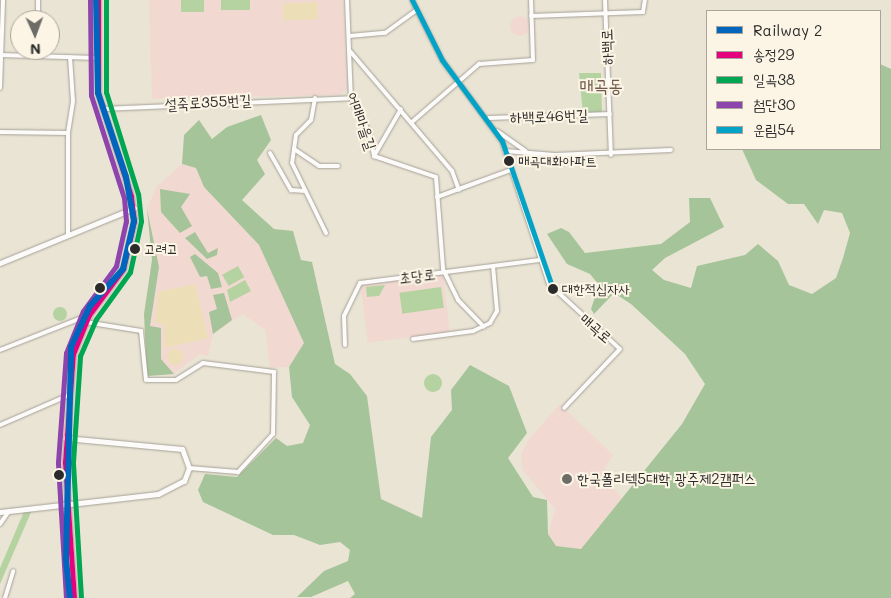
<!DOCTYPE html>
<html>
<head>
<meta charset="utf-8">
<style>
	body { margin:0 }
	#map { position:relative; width:891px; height:598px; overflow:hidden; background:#eae4d4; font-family:Mali,"Poor Story",sans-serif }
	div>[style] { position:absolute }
	.built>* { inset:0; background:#f1d9d1; transform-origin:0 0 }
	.round { border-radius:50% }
	.green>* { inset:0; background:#b5d2a1; transform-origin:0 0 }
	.forest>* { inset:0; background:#a6c499 }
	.sand>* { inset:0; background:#ecdeb6; transform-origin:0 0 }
	.roads { filter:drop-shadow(0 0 1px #a5a199) drop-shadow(0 0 1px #a5a199) }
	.street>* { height:4px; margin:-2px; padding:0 2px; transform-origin:2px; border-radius:2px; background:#fcfbf9 }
	.secondary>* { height:5px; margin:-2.5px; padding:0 2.5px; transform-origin:2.5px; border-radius:2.5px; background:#fcfbf9 }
	.bus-1>* { height:5px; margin:-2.5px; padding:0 2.5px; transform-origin:2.5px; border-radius:2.5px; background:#e5007d }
	.bus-2>* { height:5px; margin:-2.5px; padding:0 2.5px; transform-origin:2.5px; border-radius:2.5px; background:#00a651 }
	.bus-3>* { height:5px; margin:-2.5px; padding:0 2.5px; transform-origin:2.5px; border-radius:2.5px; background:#8e44ad }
	.bus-4>* { height:5px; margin:-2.5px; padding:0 2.5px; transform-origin:2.5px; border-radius:2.5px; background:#02a3c6 }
	.rail-1>* { height:6px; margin:-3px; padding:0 3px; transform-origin:3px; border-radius:3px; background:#0065bd }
	.dots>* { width:14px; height:14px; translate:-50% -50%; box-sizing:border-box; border:2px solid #fcf5e5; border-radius:50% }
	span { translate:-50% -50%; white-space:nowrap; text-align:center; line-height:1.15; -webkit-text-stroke:4px #fcf5e5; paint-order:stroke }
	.bus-label { font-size:14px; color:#2b2b2b }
	.left { translate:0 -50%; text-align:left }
	.street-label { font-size:15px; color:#2b2b2b }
	.poi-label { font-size:15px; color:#2b2b2b }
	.quarter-label { font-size:18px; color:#705a4d }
	.legend { position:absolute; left:706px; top:10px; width:175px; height:140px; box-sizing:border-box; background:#fcf5e5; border:1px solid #a8a49b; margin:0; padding:6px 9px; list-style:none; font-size:15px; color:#2b2b2b }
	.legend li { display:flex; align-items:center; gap:10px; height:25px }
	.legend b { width:25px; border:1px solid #a8a49b }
	.north { position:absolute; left:10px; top:10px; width:50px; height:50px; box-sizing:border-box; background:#fcf5e5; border:1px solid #a8a49b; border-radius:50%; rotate:178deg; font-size:14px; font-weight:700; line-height:20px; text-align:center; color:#2b2b2b }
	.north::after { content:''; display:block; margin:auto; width:18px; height:22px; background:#6e6c66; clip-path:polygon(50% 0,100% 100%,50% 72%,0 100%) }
</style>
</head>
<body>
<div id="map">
	<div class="built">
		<i style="clip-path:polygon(149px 0,343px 0,347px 89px,339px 95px,152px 99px)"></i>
		<i class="round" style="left:510px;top:16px;width:20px;height:20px"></i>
		<i style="clip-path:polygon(182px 164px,196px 168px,204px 187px,259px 245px,304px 343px,289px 367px,270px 368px,265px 330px,243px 314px,213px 334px,208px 356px,200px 354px,174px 374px,147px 376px,144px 314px,152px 260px,147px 209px,156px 187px)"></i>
		<i style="left:443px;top:275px;width:58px;height:83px;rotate:83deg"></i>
		<i style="clip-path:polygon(560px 404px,613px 455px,602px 474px,622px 498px,581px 549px,556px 546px,548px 534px,555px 509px,522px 469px,521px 454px,529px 439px)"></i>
	</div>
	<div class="green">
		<i style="left:181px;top:0;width:23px;height:12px"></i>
		<i style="left:221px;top:0;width:29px;height:10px"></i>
		<i style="clip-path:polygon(579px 73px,601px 73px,602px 115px,583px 114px)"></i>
		<i style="left:238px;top:266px;width:13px;height:18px;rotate:61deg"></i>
		<i style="clip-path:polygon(245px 280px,251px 291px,230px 302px,227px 290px)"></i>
		<i style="clip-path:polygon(385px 285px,379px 296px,367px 297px,366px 287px)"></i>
		<i style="left:441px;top:287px;width:21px;height:42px;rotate:82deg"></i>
		<i class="round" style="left:53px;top:307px;width:14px;height:14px"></i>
		<i class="round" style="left:424px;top:374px;width:18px;height:18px"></i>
		<i style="clip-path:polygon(26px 507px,32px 510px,0 584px,0 568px)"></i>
	</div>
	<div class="forest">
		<i style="clip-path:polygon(880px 64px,891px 69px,891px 598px,350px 598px,355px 594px,348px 581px,311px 597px,297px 597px,324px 571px,348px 561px,350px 550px,340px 542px,320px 545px,294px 535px,273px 535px,203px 502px,198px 490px,205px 474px,237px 477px,276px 438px,287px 446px,303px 443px,310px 425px,292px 397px,289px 367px,304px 343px,259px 245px,204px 187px,196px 168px,182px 164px,184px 135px,199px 120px,212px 139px,227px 127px,261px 115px,271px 140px,257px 160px,265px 174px,242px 200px,274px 229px,293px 231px,301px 260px,312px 262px,335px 364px,350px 374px,367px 396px,381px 499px,422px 518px,431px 437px,452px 410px,451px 390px,470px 365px,509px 386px,527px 433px,508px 458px,533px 497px,547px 500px,548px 534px,556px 546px,581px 549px,682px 424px,705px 384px,685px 354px,631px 304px,614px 293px,594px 314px,591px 309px,599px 285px,590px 274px,567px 264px,547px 234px,561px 228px,569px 232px,585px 253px,661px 244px,690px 222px,689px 198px,710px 198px,724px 227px,665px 258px,652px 270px,664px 280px,691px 288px,697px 266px,745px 255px,758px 244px,778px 261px,789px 285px,812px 294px,836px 278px,843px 258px,850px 233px,842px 213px,824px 210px,818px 224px,804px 204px,788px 204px,756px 180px,742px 149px,880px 149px)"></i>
		<i style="clip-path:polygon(160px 189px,190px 194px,181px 207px,192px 226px,180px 233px,161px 212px)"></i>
		<i style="clip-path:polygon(147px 209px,159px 267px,150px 326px,161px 328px,161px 359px,174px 374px,147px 376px,144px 314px,152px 260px)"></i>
		<i style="clip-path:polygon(195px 232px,208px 253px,218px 248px,217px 255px,207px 259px,185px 238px)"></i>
		<i style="clip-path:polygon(195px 254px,218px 273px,222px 287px,211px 289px,207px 276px,200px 277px,190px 257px)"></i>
		<i style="clip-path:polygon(224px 293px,232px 320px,213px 334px,209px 312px,217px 309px,213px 295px)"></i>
	</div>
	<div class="sand">
		<i style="left:317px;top:2px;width:17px;height:34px;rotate:87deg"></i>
		<i style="clip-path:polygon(195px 284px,208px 338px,165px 348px,164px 325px,155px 322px,158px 292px)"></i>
		<i class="round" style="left:167px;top:349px;width:16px;height:16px"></i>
	</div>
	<div class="roads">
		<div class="street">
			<i style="left:347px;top:0;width:98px;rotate:87.7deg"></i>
			<i style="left:351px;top:98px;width:38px;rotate:62deg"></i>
			<i style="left:369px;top:132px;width:25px;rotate:78deg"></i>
			<i style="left:412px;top:0;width:67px;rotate:63.4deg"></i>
			<i style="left:442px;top:60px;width:101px;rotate:53.5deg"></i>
			<i style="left:502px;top:141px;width:151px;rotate:71.8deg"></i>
			<i style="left:549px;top:284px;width:96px;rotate:42.5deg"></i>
			<i style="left:620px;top:349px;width:81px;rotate:133.5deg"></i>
			<i style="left:605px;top:0;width:155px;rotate:87.8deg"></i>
			<i style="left:531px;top:16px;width:112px;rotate:-2deg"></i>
			<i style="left:643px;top:12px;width:12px;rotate:-81deg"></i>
			<i style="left:38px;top:20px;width:20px;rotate:-90deg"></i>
			<i style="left:349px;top:36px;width:36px;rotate:-5deg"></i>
			<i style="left:385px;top:33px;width:39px;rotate:-36deg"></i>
			<i style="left:349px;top:50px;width:159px;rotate:49.6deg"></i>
			<i style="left:452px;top:171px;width:20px;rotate:70deg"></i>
			<i style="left:0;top:55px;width:97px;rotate:1.8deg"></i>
			<i style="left:0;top:88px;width:88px;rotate:-88deg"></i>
			<i style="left:315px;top:98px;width:22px;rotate:100deg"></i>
			<i style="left:311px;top:120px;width:21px;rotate:135deg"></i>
			<i style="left:296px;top:135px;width:28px;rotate:98deg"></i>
			<i style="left:292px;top:163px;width:78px;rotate:64.1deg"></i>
			<i style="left:102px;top:109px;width:249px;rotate:-2.5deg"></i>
			<i style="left:489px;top:118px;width:121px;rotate:-1.9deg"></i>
			<i style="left:412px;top:122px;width:89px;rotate:-40.9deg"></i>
			<i style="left:479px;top:64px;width:54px;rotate:-4.2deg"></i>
			<i style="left:533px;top:60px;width:60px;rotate:-91.9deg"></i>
			<i style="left:497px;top:131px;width:35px;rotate:35deg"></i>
			<i style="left:0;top:132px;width:68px;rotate:0.8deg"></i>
			<i style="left:294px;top:149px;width:30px;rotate:34deg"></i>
			<i style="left:319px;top:166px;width:19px"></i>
			<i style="left:505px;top:151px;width:50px;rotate:4.6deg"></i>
			<i style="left:555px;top:155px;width:116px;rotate:-2.5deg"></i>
			<i style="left:270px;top:153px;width:43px;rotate:60.4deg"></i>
			<i style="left:291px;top:190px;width:14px;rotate:4deg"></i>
			<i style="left:374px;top:156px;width:65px;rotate:18.7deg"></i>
			<i style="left:436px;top:177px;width:92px;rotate:85.6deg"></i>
			<i style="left:443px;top:269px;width:34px;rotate:64deg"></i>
			<i style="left:458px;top:300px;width:37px;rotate:46deg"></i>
			<i style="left:374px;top:156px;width:54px;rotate:-60.1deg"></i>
			<i style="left:437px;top:197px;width:79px;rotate:-20deg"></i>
			<i style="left:68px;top:234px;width:101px;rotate:-90deg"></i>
			<i style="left:68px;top:133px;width:32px;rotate:-81deg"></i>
			<i style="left:73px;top:101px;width:44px;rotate:-93.9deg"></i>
			<i style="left:85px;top:322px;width:57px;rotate:9.1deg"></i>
			<i style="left:141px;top:331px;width:49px;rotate:84.2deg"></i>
			<i style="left:146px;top:380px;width:30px"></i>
			<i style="left:176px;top:380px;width:32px;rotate:-32deg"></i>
			<i style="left:203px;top:363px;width:72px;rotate:7.2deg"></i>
			<i style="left:274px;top:372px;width:62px;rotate:90.9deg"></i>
			<i style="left:273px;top:434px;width:52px;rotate:132.6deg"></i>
			<i style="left:238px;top:472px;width:49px;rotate:-175.3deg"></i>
			<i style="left:413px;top:339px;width:61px;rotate:-7.6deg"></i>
			<i style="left:473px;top:331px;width:19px;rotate:-25deg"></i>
			<i style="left:490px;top:323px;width:14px;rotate:-60deg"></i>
			<i style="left:497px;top:311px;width:45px;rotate:-95.1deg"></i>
			<i style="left:345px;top:345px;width:29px;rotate:-92deg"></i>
			<i style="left:344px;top:316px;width:37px;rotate:-64deg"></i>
			<i style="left:360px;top:283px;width:181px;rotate:-7.3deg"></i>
			<i style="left:0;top:350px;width:96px;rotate:-21.5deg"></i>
			<i style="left:0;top:425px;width:75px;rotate:-23.5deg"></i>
			<i style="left:0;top:524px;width:16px;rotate:-55deg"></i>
			<i style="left:5px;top:598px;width:28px;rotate:-73deg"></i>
		</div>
		<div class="secondary">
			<i style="left:0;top:263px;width:145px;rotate:-22.3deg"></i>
			<i style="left:0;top:512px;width:159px;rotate:-6.5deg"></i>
			<i style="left:158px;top:494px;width:29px;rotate:-27deg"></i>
			<i style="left:184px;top:481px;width:14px;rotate:-69deg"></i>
			<i style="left:189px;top:468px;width:20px;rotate:-110deg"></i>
			<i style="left:182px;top:449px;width:117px;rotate:-174.6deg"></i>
			<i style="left:74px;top:598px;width:136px;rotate:-93.8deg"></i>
			<i style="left:65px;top:462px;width:108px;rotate:-85.8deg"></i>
			<i style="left:73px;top:354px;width:42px;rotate:-67.7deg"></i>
			<i style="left:89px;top:315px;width:57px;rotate:-53.5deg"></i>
			<i style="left:123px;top:269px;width:49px;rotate:-77.1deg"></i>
			<i style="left:134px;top:221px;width:25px;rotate:-97deg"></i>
			<i style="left:131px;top:196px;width:108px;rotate:-107.8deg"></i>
			<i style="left:98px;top:93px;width:93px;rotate:-90deg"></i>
		</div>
	</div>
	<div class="bus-1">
		<i style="left:74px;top:598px;width:136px;rotate:-93.8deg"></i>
		<i style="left:65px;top:462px;width:108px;rotate:-85.8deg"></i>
		<i style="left:73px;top:354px;width:42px;rotate:-67.7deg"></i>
		<i style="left:89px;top:315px;width:57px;rotate:-53.5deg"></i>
		<i style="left:123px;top:269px;width:49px;rotate:-77.1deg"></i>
		<i style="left:134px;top:221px;width:25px;rotate:-97deg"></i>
		<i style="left:131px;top:196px;width:108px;rotate:-107.8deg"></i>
		<i style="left:98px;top:93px;width:93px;rotate:-90deg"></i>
	</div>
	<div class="bus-2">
		<i style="left:81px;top:598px;width:136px;rotate:-93.4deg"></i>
		<i style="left:73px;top:462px;width:106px;rotate:-86.2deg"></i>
		<i style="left:80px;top:356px;width:40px;rotate:-66.6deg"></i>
		<i style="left:96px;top:319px;width:58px;rotate:-54.1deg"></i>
		<i style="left:130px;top:272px;width:52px;rotate:-77.8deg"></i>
		<i style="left:141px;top:221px;width:27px;rotate:-96deg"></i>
		<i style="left:138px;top:194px;width:107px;rotate:-107.4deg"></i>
		<i style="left:106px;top:92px;width:92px;rotate:-90deg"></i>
	</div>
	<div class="bus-3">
		<i style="left:66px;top:598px;width:136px;rotate:-93.4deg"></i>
		<i style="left:58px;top:462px;width:109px;rotate:-85.8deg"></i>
		<i style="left:66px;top:353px;width:45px;rotate:-68deg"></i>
		<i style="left:83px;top:311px;width:56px;rotate:-53.7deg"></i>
		<i style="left:116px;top:266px;width:46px;rotate:-77.5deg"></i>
		<i style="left:126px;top:221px;width:23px;rotate:-95deg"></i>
		<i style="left:124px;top:198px;width:108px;rotate:-107.8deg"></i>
		<i style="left:91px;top:95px;width:95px;rotate:-90.6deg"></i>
	</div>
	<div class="bus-4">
		<i style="left:412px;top:0;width:67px;rotate:63.4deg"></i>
		<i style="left:442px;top:60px;width:101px;rotate:53.5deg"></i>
		<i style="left:502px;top:141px;width:157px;rotate:71deg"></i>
	</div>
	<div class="rail-1">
		<i style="left:70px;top:598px;width:39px;rotate:-96deg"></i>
		<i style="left:66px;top:559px;width:212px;rotate:-88.6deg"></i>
		<i style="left:71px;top:347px;width:45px;rotate:-65.1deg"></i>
		<i style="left:90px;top:306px;width:50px;rotate:-48.3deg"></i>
		<i style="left:123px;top:269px;width:49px;rotate:-77.1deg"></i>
		<i style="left:134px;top:221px;width:45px;rotate:-100.3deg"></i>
		<i style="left:126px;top:177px;width:89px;rotate:-108.4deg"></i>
		<i style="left:98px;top:93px;width:93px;rotate:-91.2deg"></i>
	</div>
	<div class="dots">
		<i style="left:509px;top:161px;background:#2b2b2b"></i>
		<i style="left:135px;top:249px;background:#2b2b2b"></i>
		<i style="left:100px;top:288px;background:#2b2b2b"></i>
		<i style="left:553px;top:289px;background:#2b2b2b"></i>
		<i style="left:59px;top:475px;background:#2b2b2b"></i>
		<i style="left:567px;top:479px;background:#6e6c66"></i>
	</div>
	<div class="bus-label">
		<span class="left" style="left:518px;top:161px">매곡대화아파트</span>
		<span class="left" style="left:144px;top:249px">고려고</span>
		<span class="left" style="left:562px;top:289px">대한적십자사</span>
	</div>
	<div class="street-label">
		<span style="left:607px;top:47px;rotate:-92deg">하백로</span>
		<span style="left:208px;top:102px;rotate:-3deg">설죽로355번길</span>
		<span style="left:549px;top:116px;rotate:-2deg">하백로46번길</span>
		<span style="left:362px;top:121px;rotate:71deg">어매마을길</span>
		<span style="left:417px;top:276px;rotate:-7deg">초당로</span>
		<span style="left:596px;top:328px;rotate:41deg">매곡로</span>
	</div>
	<div class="poi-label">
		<span class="left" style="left:577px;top:479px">한국폴리텍5대학 광주제2캠퍼스</span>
	</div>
	<div class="quarter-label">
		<span style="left:601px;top:85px">매곡동</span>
	</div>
	<ul class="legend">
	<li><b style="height:6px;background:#0065bd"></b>Railway 2</li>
	<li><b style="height:6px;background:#e5007d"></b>송정29</li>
	<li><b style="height:6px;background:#00a651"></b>일곡38</li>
	<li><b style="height:6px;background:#8e44ad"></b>첨단30</li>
	<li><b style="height:6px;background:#02a3c6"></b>운림54</li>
	</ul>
	<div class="north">N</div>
</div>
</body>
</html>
